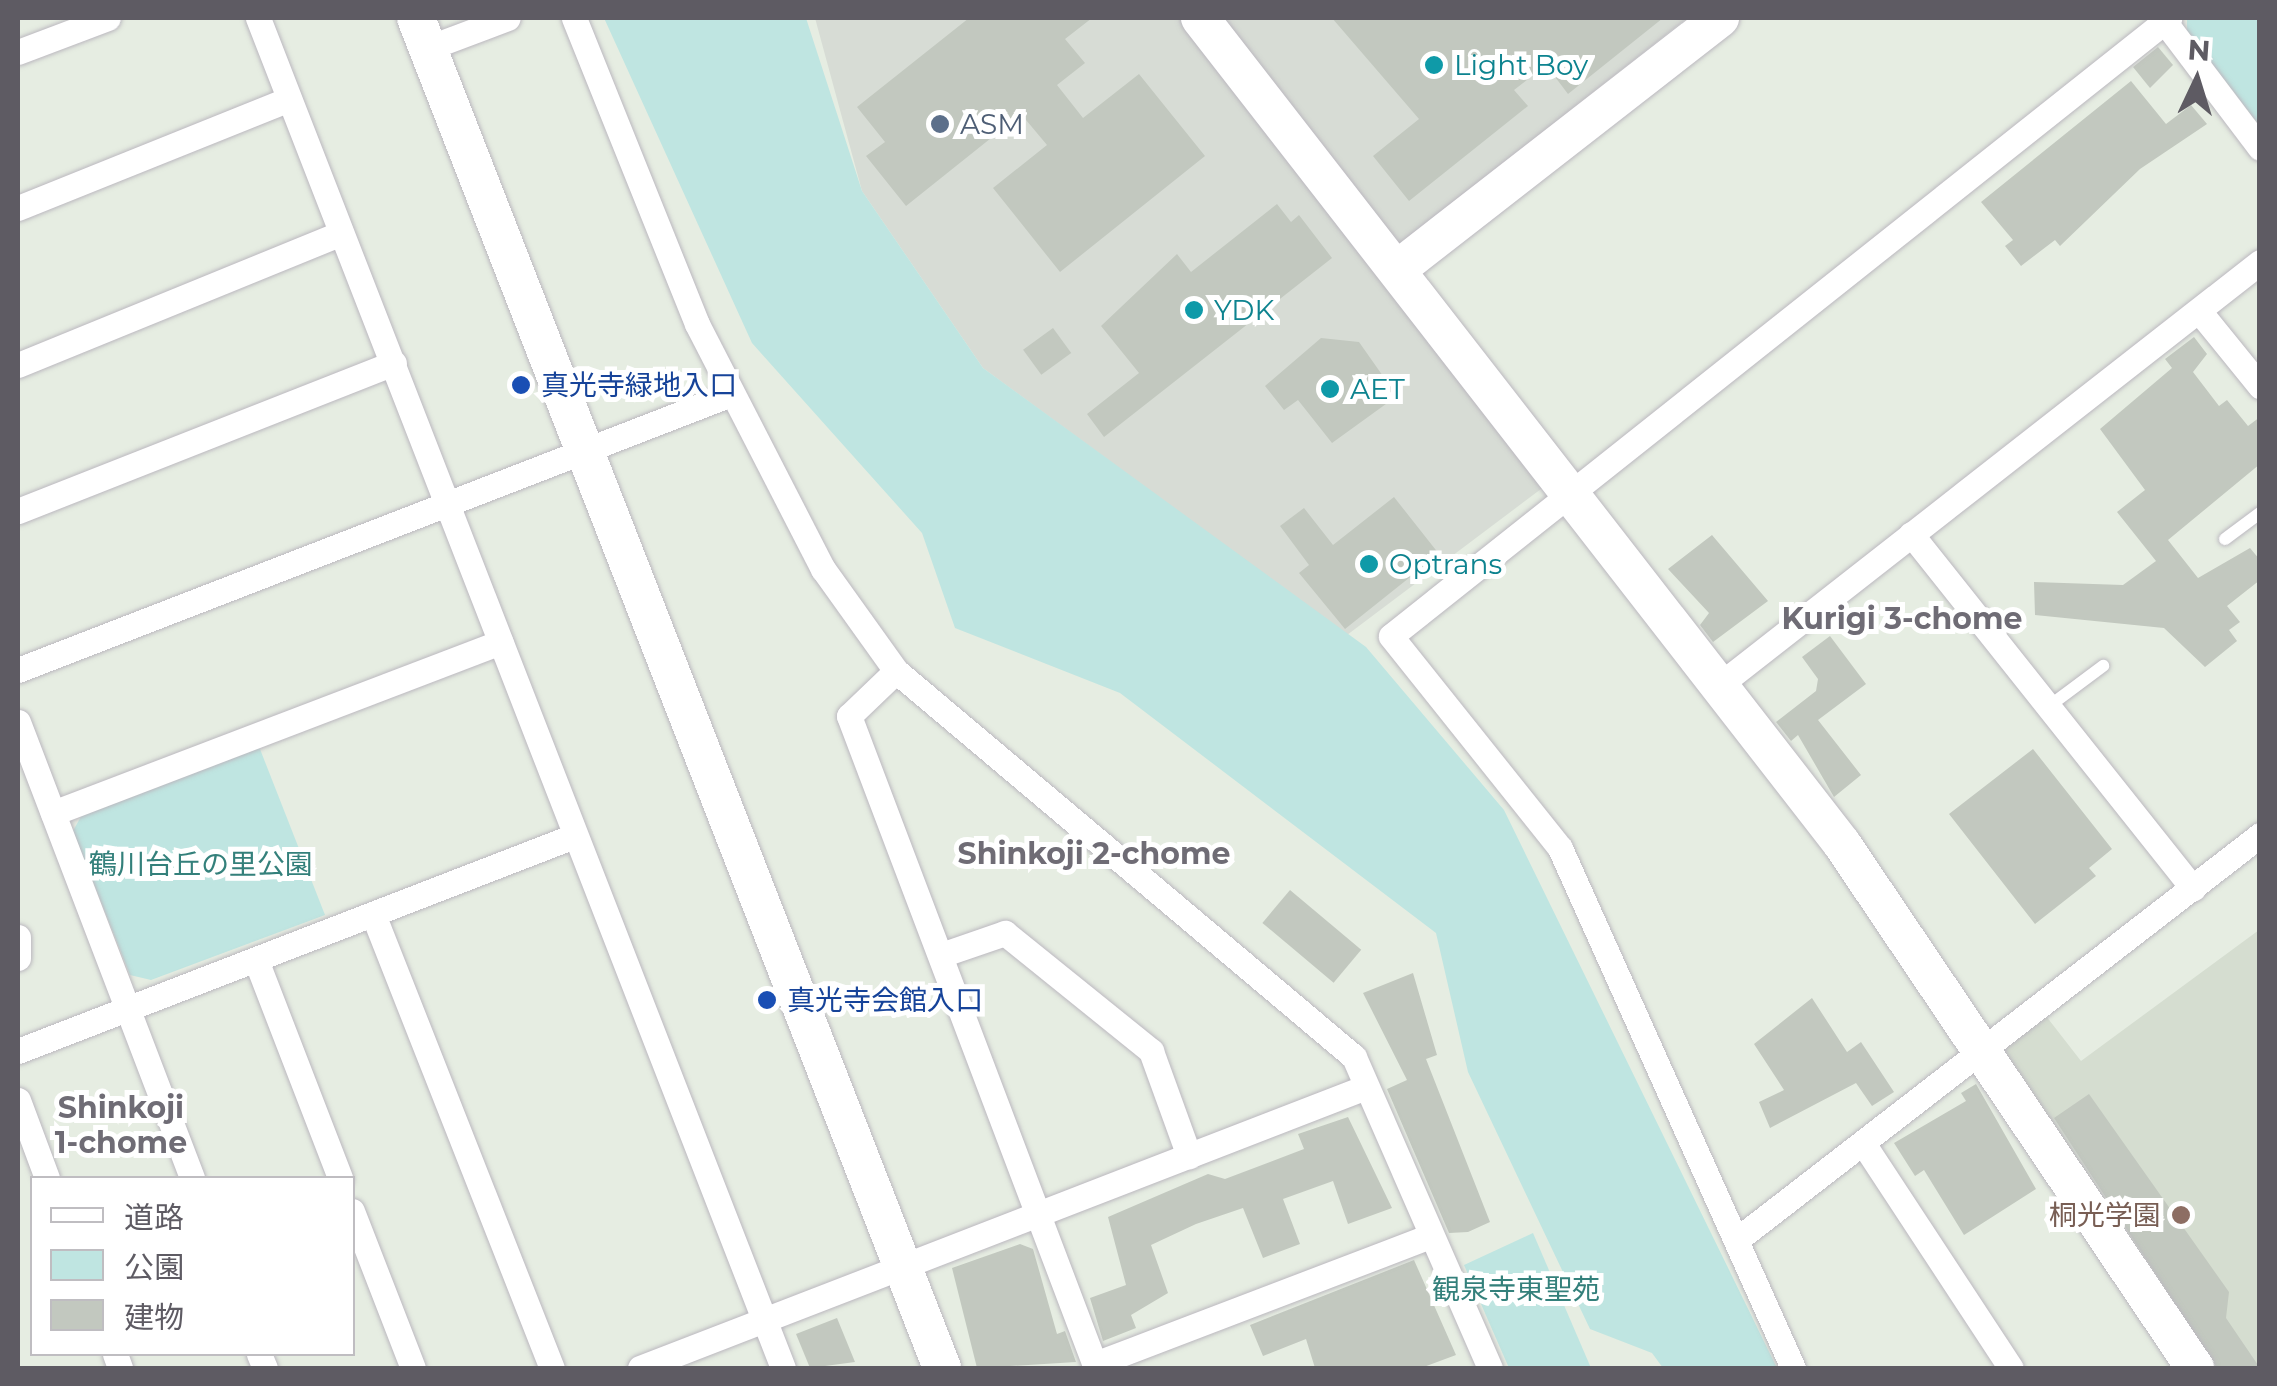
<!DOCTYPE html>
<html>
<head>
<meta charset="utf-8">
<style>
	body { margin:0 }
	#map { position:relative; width:2277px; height:1386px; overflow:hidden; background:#e6ede2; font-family:Montserrat,"Noto Sans JP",sans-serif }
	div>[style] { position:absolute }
	.industrial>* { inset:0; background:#d7dcd5 }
	.education>* { inset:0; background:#d5ddd0 }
	.green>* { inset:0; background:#bfe5e1 }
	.building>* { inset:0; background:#c2c8bf; transform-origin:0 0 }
	.roads { filter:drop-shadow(0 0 2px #bbb8bf) drop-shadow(0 0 2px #bbb8bf) }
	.lane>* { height:12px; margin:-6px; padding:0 6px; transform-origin:6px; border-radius:6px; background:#fff }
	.street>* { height:25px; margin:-12.5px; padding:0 12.5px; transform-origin:12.5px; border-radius:12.5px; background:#fff }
	.secondary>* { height:38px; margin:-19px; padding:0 19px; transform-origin:19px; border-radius:19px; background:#fff }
	.dots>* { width:28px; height:28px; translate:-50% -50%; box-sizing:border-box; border:5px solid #fff; border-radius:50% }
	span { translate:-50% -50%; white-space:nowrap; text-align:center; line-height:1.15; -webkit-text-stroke:10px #fff; paint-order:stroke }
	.culture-label { font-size:28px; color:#0d838f }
	.left { translate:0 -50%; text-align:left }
	.service-label { font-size:28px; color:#4e5e75 }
	.transit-label { font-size:28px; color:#164399 }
	.park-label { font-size:28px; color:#34807b }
	.education-label { font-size:28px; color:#785e54 }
	.right { translate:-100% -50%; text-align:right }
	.neighbourhood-label { font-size:30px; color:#6f6c75; font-weight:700 }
	.frame { position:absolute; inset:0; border:20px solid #5e5b63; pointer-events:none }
	.legend { position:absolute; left:30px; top:1176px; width:325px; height:180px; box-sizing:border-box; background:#fff; border:2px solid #bfbdc1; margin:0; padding:12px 18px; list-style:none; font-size:30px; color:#5e5b63 }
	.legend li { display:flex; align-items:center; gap:20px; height:50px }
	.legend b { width:50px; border:2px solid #bfbdc1 }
	.north { position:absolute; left:2147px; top:30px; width:100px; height:100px; -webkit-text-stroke:8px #fff; paint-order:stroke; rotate:4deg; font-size:28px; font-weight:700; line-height:40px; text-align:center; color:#5e5b63 }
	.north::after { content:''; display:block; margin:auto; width:35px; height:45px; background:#5e5b63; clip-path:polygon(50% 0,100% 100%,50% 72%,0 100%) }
</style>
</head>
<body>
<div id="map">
	<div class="industrial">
		<i style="clip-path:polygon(815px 18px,1687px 18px,1373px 266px,1545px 486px,1347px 635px,983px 368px,862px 191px)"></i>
	</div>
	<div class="education">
		<i style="clip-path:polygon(2259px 930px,2259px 1368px,2204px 1368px,2002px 1051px,2046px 1016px,2081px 1061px)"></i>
	</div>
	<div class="green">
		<i style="clip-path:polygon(604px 18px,806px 18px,862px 191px,983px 368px,1366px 647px,1504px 810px,1777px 1368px,1663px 1368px,1652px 1353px,1590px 1329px,1468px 1072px,1436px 933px,1120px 693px,955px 628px,922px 533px,752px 343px)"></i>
		<i style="clip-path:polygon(2187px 18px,2259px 18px,2259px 125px,2187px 31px)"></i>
		<i style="clip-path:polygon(258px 744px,325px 915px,151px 980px,130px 975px,73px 831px,84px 811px)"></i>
		<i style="clip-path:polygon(1533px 1233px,1591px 1368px,1509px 1368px,1464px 1265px)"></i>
	</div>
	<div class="building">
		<i style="clip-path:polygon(969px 18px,1092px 18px,1065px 39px,1085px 63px,1057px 85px,1083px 118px,1139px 74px,1205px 156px,1060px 272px,993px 188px,1047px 145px,1021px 114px,906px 206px,866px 156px,885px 142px,857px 107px)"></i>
		<i style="clip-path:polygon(1332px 18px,1663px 18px,1568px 94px,1546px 65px,1514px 90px,1528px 106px,1409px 201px,1373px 156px,1419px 119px)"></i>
		<i style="clip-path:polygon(2158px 47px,2173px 65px,2150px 88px,2133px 67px)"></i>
		<i style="clip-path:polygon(2131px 81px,2166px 124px,2191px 105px,2207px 124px,2140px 169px,2060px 246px,2055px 240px,2021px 266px,2005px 246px,2013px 240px,1981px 202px)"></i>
		<i style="clip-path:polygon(1277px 204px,1291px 222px,1299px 215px,1332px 258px,1104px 437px,1087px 414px,1139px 373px,1101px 326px,1177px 254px,1191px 272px)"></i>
		<i style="left:1053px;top:328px;width:31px;height:37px;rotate:54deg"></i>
		<i style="clip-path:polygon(2194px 337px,2207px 354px,2193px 372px,2219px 406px,2227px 400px,2248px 426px,2260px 417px,2260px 464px,2168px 540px,2198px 578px,2250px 548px,2260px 560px,2260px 580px,2227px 606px,2240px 622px,2229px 630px,2237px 641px,2205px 667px,2164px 628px,2035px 615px,2034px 582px,2123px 585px,2156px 561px,2117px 512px,2145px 490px,2100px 429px,2172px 368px,2165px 359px)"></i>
		<i style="clip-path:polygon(1321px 338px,1359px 342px,1397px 396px,1332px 443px,1298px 400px,1284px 410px,1265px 386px)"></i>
		<i style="clip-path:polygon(1394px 497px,1439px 554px,1345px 629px,1299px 573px,1309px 565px,1280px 526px,1304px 508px,1333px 545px)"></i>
		<i style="clip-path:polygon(1712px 535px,1768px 601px,1713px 642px,1700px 625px,1709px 613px,1668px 569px)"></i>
		<i style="clip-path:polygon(1830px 636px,1866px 684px,1818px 720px,1861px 775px,1834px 797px,1798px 735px,1791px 741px,1776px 722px,1816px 691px,1818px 679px,1802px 657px)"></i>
		<i style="clip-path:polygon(2033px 749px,2112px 849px,2089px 868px,2096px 876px,2035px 924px,1949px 814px)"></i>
		<i style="left:1290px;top:890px;width:93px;height:43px;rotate:40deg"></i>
		<i style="clip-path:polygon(1413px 973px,1437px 1055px,1426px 1059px,1490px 1222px,1468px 1232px,1449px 1233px,1387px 1089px,1407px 1080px,1363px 993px)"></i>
		<i style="clip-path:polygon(1812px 998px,1847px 1052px,1861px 1042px,1894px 1092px,1872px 1106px,1856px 1083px,1770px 1128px,1759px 1102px,1784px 1090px,1754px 1044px)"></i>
		<i style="clip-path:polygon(1976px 1084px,2036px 1189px,1964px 1235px,1924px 1170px,1915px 1176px,1894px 1143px,1966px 1101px,1961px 1093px)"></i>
		<i style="clip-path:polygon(2089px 1094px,2229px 1292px,2226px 1318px,2260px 1368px,2217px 1368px,2054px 1118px)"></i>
		<i style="clip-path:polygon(1348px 1117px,1392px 1208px,1348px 1224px,1333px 1181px,1283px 1199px,1300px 1244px,1263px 1258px,1243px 1208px,1196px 1224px,1151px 1245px,1168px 1293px,1131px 1315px,1136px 1328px,1103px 1341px,1090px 1298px,1126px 1285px,1108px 1217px,1208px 1174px,1225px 1179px,1304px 1149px,1298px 1134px)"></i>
		<i style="clip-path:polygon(1020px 1244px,1033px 1249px,1057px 1334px,1065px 1331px,1076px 1362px,977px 1368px,952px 1268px)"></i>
		<i style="clip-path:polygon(1414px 1260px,1456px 1355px,1421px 1368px,1315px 1368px,1306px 1339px,1263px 1356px,1250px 1325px)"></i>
		<i style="clip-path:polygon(837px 1318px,855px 1362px,810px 1368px,796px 1334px)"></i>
	</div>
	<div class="roads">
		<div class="lane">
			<i style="left:2225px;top:539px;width:44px;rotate:-36.6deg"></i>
			<i style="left:2048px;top:707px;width:69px;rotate:-36.7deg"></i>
		</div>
		<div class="street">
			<i style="left:258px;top:18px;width:1448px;rotate:68.75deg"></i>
			<i style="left:574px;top:18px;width:330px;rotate:68.1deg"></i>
			<i style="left:697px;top:324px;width:276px;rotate:62.8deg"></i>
			<i style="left:823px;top:569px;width:125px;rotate:54.4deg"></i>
			<i style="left:896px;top:671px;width:599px;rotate:40.12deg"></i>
			<i style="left:1354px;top:1057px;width:339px;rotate:66.4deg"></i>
			<i style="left:2164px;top:21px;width:159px;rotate:52.9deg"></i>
			<i style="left:428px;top:48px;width:85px;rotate:-20.6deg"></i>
			<i style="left:18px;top:52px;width:96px;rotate:-20.7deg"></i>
			<i style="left:18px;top:208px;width:292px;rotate:-21.9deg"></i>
			<i style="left:2199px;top:311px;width:97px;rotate:50.9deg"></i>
			<i style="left:18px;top:365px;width:349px;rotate:-22.2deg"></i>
			<i style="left:18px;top:511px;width:404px;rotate:-21.5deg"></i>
			<i style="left:1911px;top:534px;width:453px;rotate:51.5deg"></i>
			<i style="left:18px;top:670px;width:765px;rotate:-21.16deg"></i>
			<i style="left:896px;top:671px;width:65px;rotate:136.2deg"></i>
			<i style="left:849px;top:716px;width:697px;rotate:69.25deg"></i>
			<i style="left:1718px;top:686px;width:688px;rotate:-38.04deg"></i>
			<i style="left:18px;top:722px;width:488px;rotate:69.1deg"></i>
			<i style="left:53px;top:813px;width:479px;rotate:-20.9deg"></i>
			<i style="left:373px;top:914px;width:488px;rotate:68.5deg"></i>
			<i style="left:18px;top:937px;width:21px;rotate:90deg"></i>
			<i style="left:941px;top:955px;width:68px;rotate:-19deg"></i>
			<i style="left:1005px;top:933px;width:188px;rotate:38.9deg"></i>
			<i style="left:1151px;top:1051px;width:112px;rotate:70.1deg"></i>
			<i style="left:256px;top:960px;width:234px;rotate:68.9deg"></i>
			<i style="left:18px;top:1051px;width:596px;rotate:-21.14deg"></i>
			<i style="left:18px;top:1100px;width:83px;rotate:69.6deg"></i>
			<i style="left:1863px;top:1143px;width:269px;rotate:56.7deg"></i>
			<i style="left:352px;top:1211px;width:168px;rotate:68.8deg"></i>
			<i style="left:1739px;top:1238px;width:659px;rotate:-37.72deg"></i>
			<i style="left:115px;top:1354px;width:15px;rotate:70deg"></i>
			<i style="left:259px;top:1354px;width:15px;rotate:67deg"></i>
			<i style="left:1095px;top:1364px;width:359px;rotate:-20.9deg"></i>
			<i style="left:640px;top:1368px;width:778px;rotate:-21.16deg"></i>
			<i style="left:1793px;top:1368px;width:570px;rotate:-114.14deg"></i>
			<i style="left:1560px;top:848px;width:271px;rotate:-128.6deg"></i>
			<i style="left:1391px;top:636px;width:994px;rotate:-38.46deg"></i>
		</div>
		<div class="secondary">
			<i style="left:416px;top:18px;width:1449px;rotate:68.71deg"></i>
			<i style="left:1200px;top:18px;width:1046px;rotate:52.14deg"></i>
			<i style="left:1842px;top:844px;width:632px;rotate:56.03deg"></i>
			<i style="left:1399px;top:268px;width:407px;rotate:-37.9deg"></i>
		</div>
	</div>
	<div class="dots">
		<i style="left:1434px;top:65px;background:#0f9aa8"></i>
		<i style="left:940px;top:124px;background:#5c6f8a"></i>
		<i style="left:1194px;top:310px;background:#0f9aa8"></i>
		<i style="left:521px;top:385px;background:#1a4fb4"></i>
		<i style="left:1330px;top:389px;background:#0f9aa8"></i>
		<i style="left:1369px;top:564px;background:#0f9aa8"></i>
		<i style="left:767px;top:1000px;background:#1a4fb4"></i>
		<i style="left:2181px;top:1215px;background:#8d6e63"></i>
	</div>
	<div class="culture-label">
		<span class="left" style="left:1454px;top:65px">Light Boy</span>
		<span class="left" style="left:1214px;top:310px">YDK</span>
		<span class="left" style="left:1350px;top:389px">AET</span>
		<span class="left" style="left:1389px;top:564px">Optrans</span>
	</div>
	<div class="service-label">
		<span class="left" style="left:960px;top:124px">ASM</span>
	</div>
	<div class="transit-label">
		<span class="left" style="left:541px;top:385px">真光寺緑地入口</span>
		<span class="left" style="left:787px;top:1000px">真光寺会館入口</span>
	</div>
	<div class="park-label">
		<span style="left:201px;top:864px">鶴川台丘の里公園</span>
		<span style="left:1516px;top:1289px">観泉寺東聖苑</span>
	</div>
	<div class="education-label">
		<span class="right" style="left:2161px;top:1215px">桐光学園</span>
	</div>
	<div class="neighbourhood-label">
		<span style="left:1902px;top:619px">Kurigi 3-chome</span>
		<span style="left:1094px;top:854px">Shinkoji 2-chome</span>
		<span style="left:121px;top:1125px">Shinkoji<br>1-chome</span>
	</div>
	<div class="frame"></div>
	<ul class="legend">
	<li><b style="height:12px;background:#fff"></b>道路</li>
	<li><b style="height:28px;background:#bfe5e1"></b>公園</li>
	<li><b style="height:28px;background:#c2c8bf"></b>建物</li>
	</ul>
	<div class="north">N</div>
</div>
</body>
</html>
